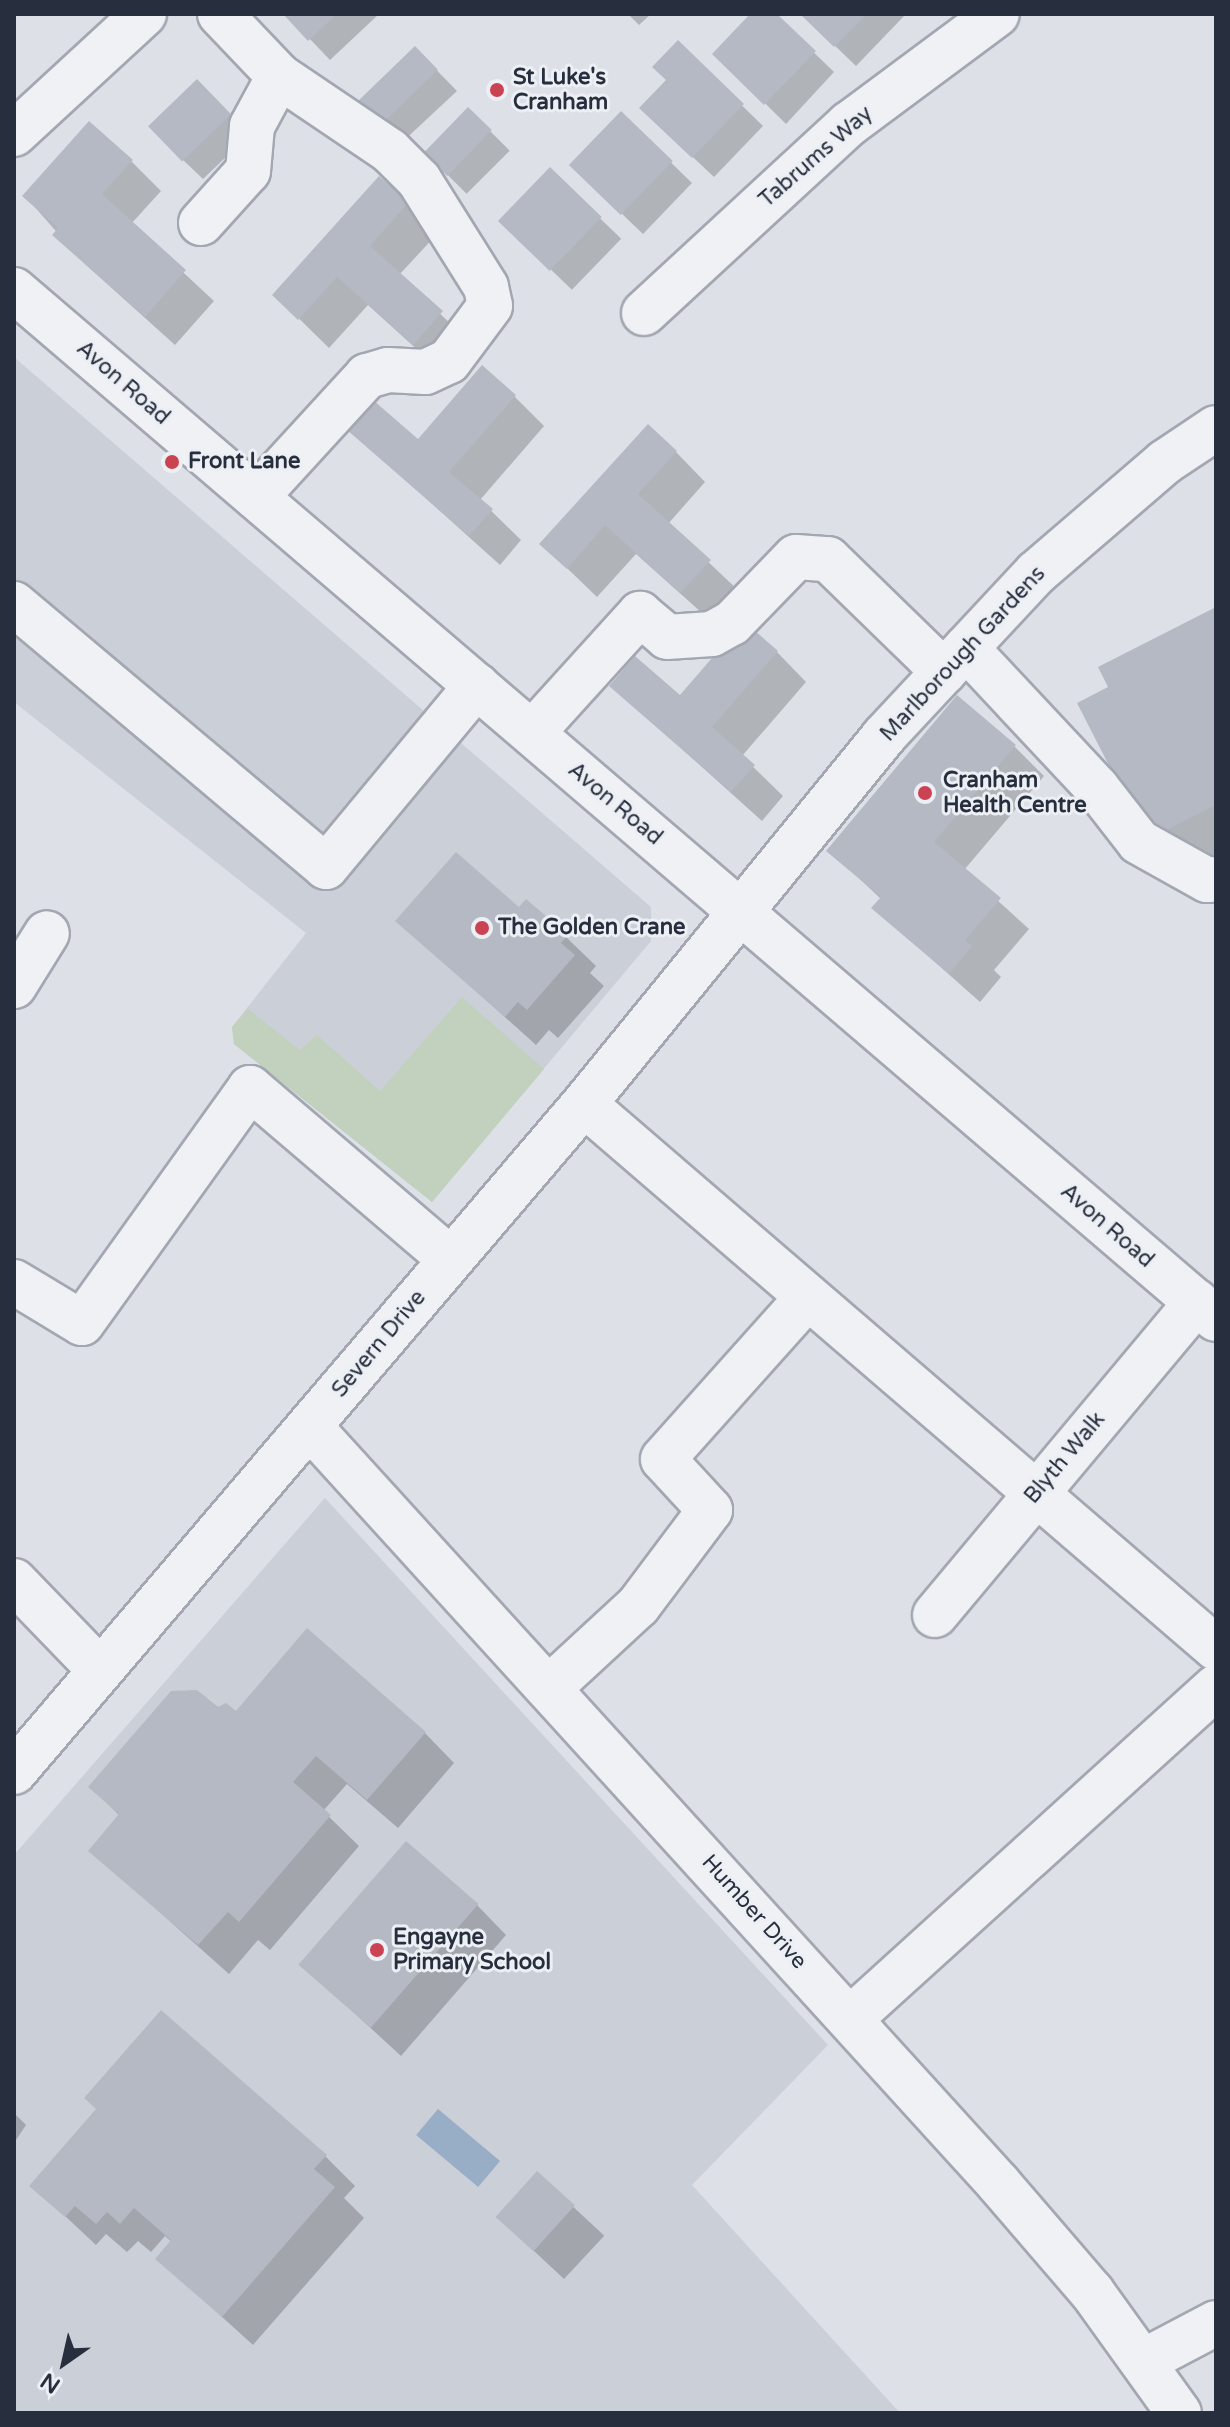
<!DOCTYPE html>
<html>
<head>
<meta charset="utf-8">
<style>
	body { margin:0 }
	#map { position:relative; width:1230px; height:2427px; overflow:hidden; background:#dde0e7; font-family:"Varela Round",sans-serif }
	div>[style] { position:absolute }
	.built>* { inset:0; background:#cbcfd8 }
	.green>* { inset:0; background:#c2d0be }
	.water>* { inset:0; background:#98adc6; transform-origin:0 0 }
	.shadow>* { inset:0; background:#0003; transform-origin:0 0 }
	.building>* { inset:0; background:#b4b9c3; transform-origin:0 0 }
	.roads { filter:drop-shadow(2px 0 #a3a7b1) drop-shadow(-2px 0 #a3a7b1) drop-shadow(0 2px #a3a7b1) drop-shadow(0 -2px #a3a7b1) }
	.minor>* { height:44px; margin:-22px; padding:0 22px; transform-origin:22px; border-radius:22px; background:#eff1f5 }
	.dots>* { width:22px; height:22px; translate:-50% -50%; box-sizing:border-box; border:4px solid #eceff4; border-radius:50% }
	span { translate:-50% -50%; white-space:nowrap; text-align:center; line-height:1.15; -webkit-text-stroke:6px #eceff4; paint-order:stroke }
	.poi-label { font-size:22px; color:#272e3d; font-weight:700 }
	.left { translate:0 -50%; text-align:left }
	.street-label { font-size:22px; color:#272e3d }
	.frame { position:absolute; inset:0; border:16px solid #272e3d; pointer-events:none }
	.north { position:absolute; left:24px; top:2323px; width:80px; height:80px; -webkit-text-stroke:6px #eceff4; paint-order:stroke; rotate:214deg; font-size:22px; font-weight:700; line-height:32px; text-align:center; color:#272e3d }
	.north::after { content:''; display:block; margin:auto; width:28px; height:36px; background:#272e3d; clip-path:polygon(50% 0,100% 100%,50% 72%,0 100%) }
</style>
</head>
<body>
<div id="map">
	<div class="built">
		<div style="clip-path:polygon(14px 357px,651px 907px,651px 941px,432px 1202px,234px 1044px,232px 1027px,306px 933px,14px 702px)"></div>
		<div style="clip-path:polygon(325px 1498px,828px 2045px,692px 2185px,900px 2413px,14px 2413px,14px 1855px)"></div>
	</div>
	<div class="green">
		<div style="clip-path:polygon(462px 997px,544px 1069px,432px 1202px,234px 1044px,232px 1027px,248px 1009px,300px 1050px,317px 1035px,380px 1091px)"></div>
	</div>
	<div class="water">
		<div style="left:438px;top:2109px;width:81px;height:34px;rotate:40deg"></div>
	</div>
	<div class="shadow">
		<div style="clip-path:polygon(286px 14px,379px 14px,330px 60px)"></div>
		<div style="clip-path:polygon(628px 14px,651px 14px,639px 25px)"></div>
		<div style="clip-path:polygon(753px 14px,774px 14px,834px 72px,786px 124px,715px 54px)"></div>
		<div style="clip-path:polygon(802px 14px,904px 14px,905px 15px,856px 66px)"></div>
		<div style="clip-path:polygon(678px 43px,763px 126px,714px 177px,662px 128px)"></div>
		<div style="clip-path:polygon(415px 48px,457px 91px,398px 146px,378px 126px)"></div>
		<div style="clip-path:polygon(197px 82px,249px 135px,203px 179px,182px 159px)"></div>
		<div style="left:468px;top:109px;width:59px;height:61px;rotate:45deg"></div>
		<div style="clip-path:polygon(621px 114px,692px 183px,643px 234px,592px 185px)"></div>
		<div style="clip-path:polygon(131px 161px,161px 191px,131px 224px,214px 301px,175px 345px,85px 264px,25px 196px)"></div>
		<div style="left:550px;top:170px;width:99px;height:71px;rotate:44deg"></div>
		<div style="clip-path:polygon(379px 178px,438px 233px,399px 275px,471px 343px,443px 373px,368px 305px,329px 348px,275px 295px)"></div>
		<div style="clip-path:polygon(514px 396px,544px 426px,480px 500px,521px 540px,500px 565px,350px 430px,418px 442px)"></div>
		<div style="clip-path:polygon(676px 452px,705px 482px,668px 524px,739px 591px,711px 621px,636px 554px,597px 597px,542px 544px)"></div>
		<div style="clip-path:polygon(1216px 609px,1216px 861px,1149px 838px,1111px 688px)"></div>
		<div style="clip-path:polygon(777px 652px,806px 682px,742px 756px,783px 796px,762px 821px,612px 686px,680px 697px)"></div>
		<div style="clip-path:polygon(1014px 746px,1044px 776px,964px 870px,1029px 929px,994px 970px,1001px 977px,980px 1002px,874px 908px,881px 899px,829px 850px)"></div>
		<div style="clip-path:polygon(398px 921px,566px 937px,596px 966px,590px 973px,604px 986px,558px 1038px,549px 1030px,536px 1045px)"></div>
		<div style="clip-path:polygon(218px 1710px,425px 1733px,454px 1763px,398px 1828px,347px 1784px,323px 1811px,359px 1846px,270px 1950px,258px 1940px,229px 1974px,90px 1850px,120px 1816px,91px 1787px)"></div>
		<div style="clip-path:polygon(477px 1905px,506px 1935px,401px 2056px,301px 1964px)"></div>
		<div style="clip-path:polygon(14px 2113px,26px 2125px,14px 2143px)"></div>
		<div style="clip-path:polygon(325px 2156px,355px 2186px,344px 2198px,364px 2218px,253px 2345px,158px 2259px,172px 2242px,165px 2236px,151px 2252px,138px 2241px,127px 2252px,106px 2234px,96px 2245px,32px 2185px)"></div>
		<div style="left:537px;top:2173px;width:92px;height:59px;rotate:43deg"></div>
	</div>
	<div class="building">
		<div style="clip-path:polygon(283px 14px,337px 14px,308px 41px)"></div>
		<div style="clip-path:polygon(750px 14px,777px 14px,816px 51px,764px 105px,712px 54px)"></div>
		<div style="clip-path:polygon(800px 14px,867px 14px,834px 47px)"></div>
		<div style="clip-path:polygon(678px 40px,744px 104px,692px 158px,639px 108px,666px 80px,652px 67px)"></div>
		<div style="left:415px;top:46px;width:33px;height:83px;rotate:46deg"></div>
		<div style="left:197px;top:79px;width:49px;height:68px;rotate:46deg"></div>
		<div style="left:468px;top:107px;width:33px;height:64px;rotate:44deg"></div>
		<div style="left:621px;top:111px;width:72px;height:75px;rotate:44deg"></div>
		<div style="clip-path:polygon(89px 121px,133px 160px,102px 194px,186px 270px,145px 317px,52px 235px,58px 228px,22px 196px)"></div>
		<div style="left:550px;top:167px;width:72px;height:75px;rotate:44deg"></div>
		<div style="clip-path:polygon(379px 176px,409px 202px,370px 246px,443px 311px,413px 345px,337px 277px,298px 320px,272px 295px)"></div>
		<div style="clip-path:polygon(482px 365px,516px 395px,449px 472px,493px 509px,469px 536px,347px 430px,373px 400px,418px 439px)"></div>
		<div style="clip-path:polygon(648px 424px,677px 451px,638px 494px,711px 560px,680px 593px,605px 525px,567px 569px,539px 544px)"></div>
		<div style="clip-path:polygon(1216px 607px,1216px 805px,1147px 840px,1077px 703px,1108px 687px,1098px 667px)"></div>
		<div style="clip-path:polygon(744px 621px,778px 651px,712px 727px,755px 765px,731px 792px,609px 686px,635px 656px,680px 695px)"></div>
		<div style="clip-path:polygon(957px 695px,1016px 745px,934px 842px,1001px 898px,965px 940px,972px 946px,949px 974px,871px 908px,881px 897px,826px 851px)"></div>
		<div style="clip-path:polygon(456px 852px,519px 907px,526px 899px,568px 935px,561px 943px,575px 955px,527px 1010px,518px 1002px,505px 1017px,395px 921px)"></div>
		<div style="clip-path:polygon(307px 1628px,426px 1732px,367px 1800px,316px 1756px,293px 1782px,331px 1815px,239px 1922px,228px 1912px,198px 1945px,88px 1851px,119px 1814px,88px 1787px,171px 1691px,197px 1690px,218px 1707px,226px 1703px,236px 1711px)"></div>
		<div style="left:406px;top:1841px;width:96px;height:164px;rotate:41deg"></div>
		<div style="clip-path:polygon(161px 2010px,327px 2155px,314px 2169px,335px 2187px,222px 2317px,155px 2259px,171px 2240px,134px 2208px,120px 2224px,107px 2212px,96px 2224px,75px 2206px,65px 2217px,29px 2186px,96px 2109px,84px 2098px)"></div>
		<div style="left:537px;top:2171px;width:51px;height:62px;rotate:42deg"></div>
	</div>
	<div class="roads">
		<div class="minor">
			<div style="left:220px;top:14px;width:86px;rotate:46.4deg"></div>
			<div style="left:279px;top:76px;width:134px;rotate:34deg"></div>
			<div style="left:390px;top:151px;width:41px;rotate:45deg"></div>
			<div style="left:419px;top:180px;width:126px;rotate:57.9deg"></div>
			<div style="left:486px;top:287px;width:19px;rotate:78deg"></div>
			<div style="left:490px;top:306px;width:69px;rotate:126.7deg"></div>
			<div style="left:449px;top:361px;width:26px;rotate:155deg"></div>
			<div style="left:425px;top:372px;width:37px;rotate:-177deg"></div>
			<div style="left:388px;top:370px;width:22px;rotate:164deg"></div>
			<div style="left:367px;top:376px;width:164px;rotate:132.5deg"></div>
			<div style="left:14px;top:134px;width:177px;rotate:-42.7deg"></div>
			<div style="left:201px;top:223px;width:70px;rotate:-47.9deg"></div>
			<div style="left:248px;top:171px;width:45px;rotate:-84.9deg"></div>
			<div style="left:252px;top:126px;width:57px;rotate:-61.6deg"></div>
			<div style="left:14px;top:290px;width:1582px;rotate:40.57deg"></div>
			<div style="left:644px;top:313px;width:279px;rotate:-42.7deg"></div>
			<div style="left:849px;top:124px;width:184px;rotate:-36.6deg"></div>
			<div style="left:14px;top:604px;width:408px;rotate:40.1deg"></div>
			<div style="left:326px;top:867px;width:236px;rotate:-50.3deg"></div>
			<div style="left:966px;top:648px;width:192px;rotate:46.9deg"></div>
			<div style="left:1097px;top:788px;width:68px;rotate:52.1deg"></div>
			<div style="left:1139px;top:842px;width:78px;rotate:29.2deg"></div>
			<div style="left:1207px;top:880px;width:9px;rotate:-6deg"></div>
			<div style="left:532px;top:733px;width:161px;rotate:-47.8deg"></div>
			<div style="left:640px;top:614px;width:35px;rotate:40deg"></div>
			<div style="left:667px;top:637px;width:45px;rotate:-3.8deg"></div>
			<div style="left:712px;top:634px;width:23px;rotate:-29deg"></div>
			<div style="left:732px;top:623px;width:92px;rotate:-45.9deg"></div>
			<div style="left:796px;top:557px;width:32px;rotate:4deg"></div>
			<div style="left:828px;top:559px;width:162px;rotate:44.2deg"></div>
			<div style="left:14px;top:986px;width:62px;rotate:-58.1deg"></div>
			<div style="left:584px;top:1104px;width:834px;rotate:40.72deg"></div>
			<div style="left:14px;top:1282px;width:79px;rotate:31.1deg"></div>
			<div style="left:82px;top:1323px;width:289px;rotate:-54.4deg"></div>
			<div style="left:250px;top:1088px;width:263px;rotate:40.5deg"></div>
			<div style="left:310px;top:1427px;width:1024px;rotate:47.69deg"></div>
			<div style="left:999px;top:2184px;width:143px;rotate:49.3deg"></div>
			<div style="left:1092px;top:2292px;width:149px;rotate:54.3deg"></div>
			<div style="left:14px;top:1581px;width:121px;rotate:46deg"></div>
			<div style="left:935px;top:1615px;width:408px;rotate:-50.1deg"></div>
			<div style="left:549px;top:1688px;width:121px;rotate:-42.7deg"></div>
			<div style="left:638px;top:1606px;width:120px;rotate:-53.1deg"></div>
			<div style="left:710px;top:1510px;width:69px;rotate:-132.7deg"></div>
			<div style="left:663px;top:1459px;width:217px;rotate:-48.2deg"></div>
			<div style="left:14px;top:1772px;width:878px;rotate:-49.53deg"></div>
			<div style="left:584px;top:1104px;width:475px;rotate:-50.8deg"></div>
			<div style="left:884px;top:736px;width:223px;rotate:-47deg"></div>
			<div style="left:1036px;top:573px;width:170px;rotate:-40.7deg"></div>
			<div style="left:1165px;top:462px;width:61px;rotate:-33.7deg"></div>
			<div style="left:850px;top:2019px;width:494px;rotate:-42.2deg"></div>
			<div style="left:1144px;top:2361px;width:81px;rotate:-27.8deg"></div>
		</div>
	</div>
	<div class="dots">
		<div style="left:497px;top:90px;background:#cb4353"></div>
		<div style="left:172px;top:462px;background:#cb4353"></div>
		<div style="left:925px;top:793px;background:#cb4353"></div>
		<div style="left:482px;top:928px;background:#cb4353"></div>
		<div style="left:377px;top:1950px;background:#cb4353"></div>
	</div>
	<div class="poi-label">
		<span class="left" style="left:513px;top:90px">St Luke's<br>Cranham</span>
		<span class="left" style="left:188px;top:462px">Front Lane</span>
		<span class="left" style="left:943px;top:793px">Cranham<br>Health Centre</span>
		<span class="left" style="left:498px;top:928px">The Golden Crane</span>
		<span class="left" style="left:393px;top:1950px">Engayne<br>Primary School</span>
	</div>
	<div class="street-label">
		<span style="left:816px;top:157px;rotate:-41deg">Tabrums Way</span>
		<span style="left:123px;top:383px;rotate:41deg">Avon Road</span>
		<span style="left:963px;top:654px;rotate:-47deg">Marlborough Gardens</span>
		<span style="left:615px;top:804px;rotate:40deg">Avon Road</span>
		<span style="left:1107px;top:1226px;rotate:41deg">Avon Road</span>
		<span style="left:379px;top:1344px;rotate:-50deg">Severn Drive</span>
		<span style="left:1065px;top:1458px;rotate:-50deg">Blyth Walk</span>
		<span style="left:754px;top:1912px;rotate:48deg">Humber Drive</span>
	</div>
	<div class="frame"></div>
	<div class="north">N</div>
</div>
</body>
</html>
